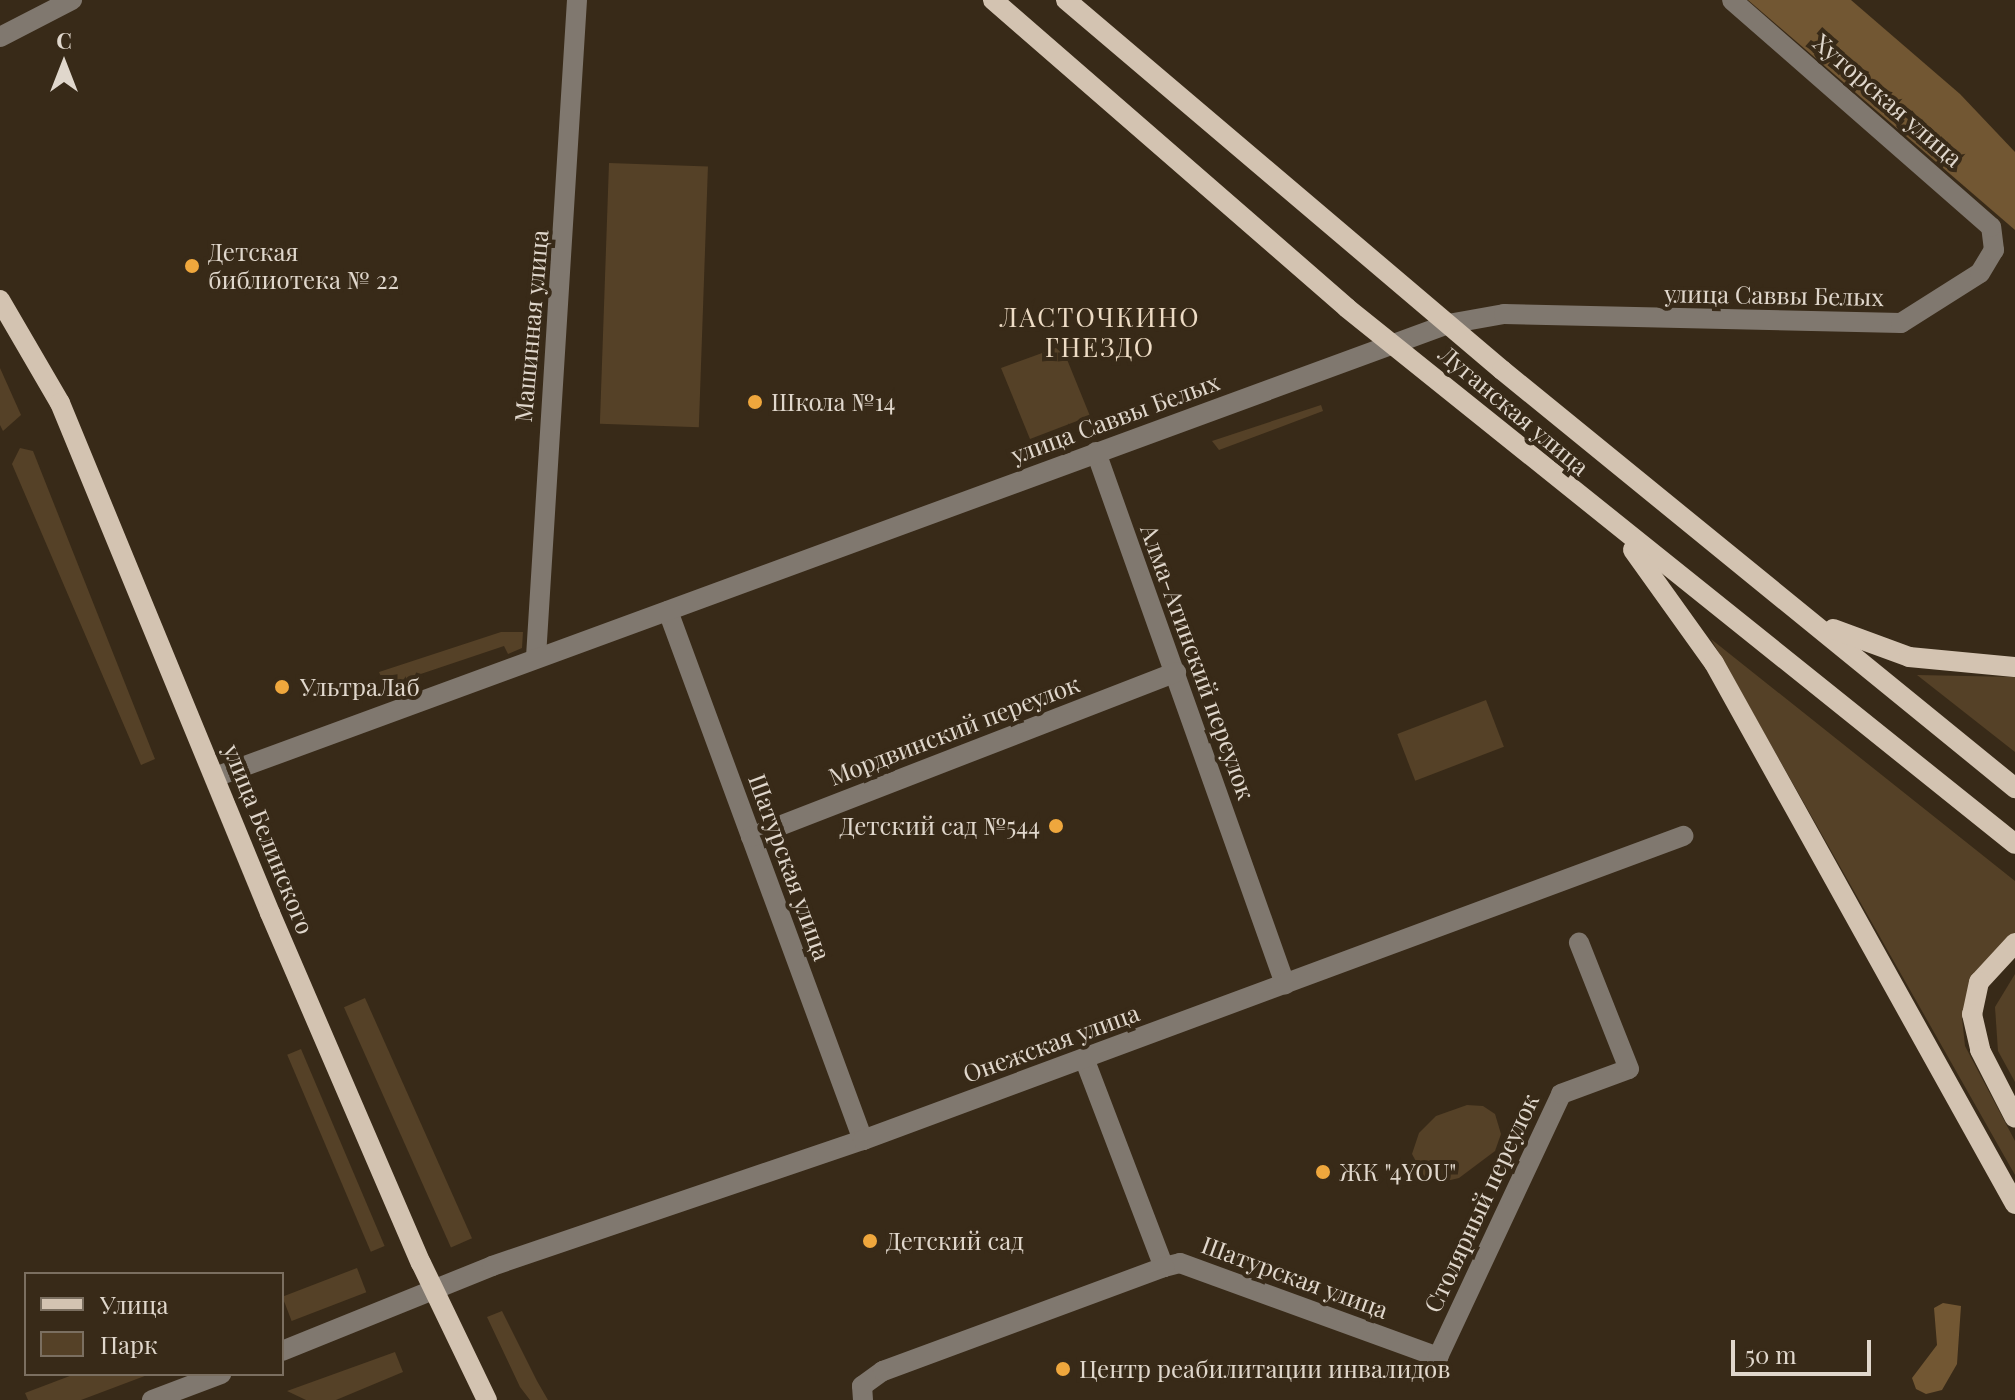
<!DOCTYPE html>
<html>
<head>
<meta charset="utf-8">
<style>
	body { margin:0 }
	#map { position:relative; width:2015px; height:1400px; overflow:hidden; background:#382a18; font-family:"Playfair Display",serif }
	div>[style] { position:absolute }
	.green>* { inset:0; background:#554127; transform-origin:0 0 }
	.forest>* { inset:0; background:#725733 }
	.minor>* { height:20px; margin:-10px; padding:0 10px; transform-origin:10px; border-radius:10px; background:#80786f }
	.major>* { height:20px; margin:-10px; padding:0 10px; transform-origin:10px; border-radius:10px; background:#d3c3b1 }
	.dots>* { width:22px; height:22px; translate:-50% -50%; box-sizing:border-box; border:4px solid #382a18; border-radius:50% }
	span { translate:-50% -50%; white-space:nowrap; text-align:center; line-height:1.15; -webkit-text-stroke:8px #382a18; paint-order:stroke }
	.street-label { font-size:24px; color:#e0d7cc }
	.poi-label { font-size:24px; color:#e0d7cc }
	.left { translate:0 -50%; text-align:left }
	.right { translate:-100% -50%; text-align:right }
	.neighbourhood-label { font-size:26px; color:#eedcc5; letter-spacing:2px }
	.legend { position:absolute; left:24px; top:1272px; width:260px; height:104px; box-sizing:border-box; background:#382a18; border:2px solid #7b6f60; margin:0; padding:10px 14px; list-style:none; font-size:24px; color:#e0d7cc }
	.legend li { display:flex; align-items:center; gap:16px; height:40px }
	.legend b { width:40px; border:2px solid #7b6f60 }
	.north { position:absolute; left:24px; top:24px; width:80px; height:80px; -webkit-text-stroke:6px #382a18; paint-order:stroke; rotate:0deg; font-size:22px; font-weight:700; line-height:32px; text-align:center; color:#e0d7cc }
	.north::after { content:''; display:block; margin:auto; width:28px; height:36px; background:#e0d7cc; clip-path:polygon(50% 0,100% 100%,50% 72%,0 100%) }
	.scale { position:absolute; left:1731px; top:1340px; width:140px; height:36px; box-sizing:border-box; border:4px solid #e0d7cc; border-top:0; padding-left:10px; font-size:24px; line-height:28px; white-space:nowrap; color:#e0d7cc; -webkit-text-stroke:6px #382a18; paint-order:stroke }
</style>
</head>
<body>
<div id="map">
	<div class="green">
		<div style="left:609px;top:163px;width:99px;height:261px;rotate:2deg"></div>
		<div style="clip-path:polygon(1056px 348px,1066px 357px,1090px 416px,1030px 439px,1001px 368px)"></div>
		<div style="clip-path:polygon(0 368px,21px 415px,3px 431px,0 425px)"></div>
		<div style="clip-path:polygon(1321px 405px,1323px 411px,1219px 450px,1212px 441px)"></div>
		<div style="clip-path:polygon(20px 448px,33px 451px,155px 759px,141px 765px,12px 464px)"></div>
		<div style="clip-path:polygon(501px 632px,523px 632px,522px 648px,508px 654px,504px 646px,385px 686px,379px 672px)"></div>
		<div style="clip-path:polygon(1711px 639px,2015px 881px,2015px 936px,1968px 993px,1962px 1018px,1965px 1046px,2015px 1141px,2015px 1175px)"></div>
		<div style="clip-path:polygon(1917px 675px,2015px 677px,2015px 752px)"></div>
		<div style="left:1486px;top:700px;width:50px;height:95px;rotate:69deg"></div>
		<div style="clip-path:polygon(2015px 974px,2015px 1082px,1998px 1051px,1995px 1007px)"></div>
		<div style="left:365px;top:998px;width:263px;height:23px;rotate:66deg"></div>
		<div style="left:301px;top:1049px;width:214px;height:15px;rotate:67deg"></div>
		<div style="clip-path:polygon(1467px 1105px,1483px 1106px,1495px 1114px,1501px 1134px,1495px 1151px,1459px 1178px,1442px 1182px,1425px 1178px,1412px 1154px,1419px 1133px,1436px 1116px)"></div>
		<div style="left:357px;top:1268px;width:26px;height:80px;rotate:69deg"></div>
		<div style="clip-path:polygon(502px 1311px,537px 1381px,548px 1400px,530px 1400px,520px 1387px,487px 1317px)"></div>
		<div style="clip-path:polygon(395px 1352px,403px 1372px,336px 1400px,306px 1400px,287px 1391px)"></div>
		<div style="clip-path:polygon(75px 1374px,150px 1374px,81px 1400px,28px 1400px,25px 1393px)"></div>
	</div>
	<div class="forest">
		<div style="clip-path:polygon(1748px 0,1851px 0,1960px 94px,2015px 152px,2015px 230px)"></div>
		<div style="clip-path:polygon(1943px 1303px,1961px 1306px,1957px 1364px,1942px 1390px,1926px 1394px,1916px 1389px,1912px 1378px,1937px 1345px,1934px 1308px)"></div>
	</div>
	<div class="minor">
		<div style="left:0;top:37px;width:81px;rotate:-27.2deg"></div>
		<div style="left:1096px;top:452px;width:565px;rotate:70.44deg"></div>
		<div style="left:668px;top:611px;width:564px;rotate:69.77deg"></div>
		<div style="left:536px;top:657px;width:658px;rotate:-86.43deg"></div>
		<div style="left:215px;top:777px;width:1314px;rotate:-20.17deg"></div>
		<div style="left:1448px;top:324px;width:57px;rotate:-10.1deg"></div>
		<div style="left:1504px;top:314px;width:397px;rotate:1.3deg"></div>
		<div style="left:1901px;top:323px;width:93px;rotate:-32.3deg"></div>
		<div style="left:1980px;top:273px;width:27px;rotate:-59deg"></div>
		<div style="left:1994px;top:250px;width:23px;rotate:-97deg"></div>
		<div style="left:1991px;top:227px;width:344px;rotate:-138.8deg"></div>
		<div style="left:751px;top:837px;width:456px;rotate:-21.2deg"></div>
		<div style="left:1084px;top:1058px;width:224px;rotate:69.1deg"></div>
		<div style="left:1164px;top:1267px;width:16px;rotate:-14deg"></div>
		<div style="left:1180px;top:1263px;width:275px;rotate:20deg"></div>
		<div style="left:1438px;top:1357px;width:290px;rotate:-64.9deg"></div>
		<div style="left:1561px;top:1094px;width:72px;rotate:-20.2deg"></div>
		<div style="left:1629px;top:1069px;width:136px;rotate:-111.6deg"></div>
		<div style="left:282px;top:1351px;width:227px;rotate:-22deg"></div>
		<div style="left:492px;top:1266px;width:392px;rotate:-18.8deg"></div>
		<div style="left:863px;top:1140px;width:875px;rotate:-20.34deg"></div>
		<div style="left:152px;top:1400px;width:74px;rotate:-20.6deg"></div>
		<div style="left:863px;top:1400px;width:14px;rotate:-94deg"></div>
		<div style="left:862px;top:1386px;width:26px;rotate:-36deg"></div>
		<div style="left:883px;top:1371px;width:300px;rotate:-20.3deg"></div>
	</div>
	<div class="major">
		<div style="left:993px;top:0;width:469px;rotate:41deg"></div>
		<div style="left:1347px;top:308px;width:856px;rotate:38.74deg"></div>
		<div style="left:1066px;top:0;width:572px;rotate:40.32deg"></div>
		<div style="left:1502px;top:370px;width:662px;rotate:39.17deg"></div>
		<div style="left:0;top:300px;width:119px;rotate:59.8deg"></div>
		<div style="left:60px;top:403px;width:552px;rotate:67.62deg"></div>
		<div style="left:270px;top:913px;width:381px;rotate:66.7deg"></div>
		<div style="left:421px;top:1263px;width:152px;rotate:64.3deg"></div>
		<div style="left:1633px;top:550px;width:139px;rotate:54.4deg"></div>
		<div style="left:1714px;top:663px;width:619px;rotate:60.91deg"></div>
		<div style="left:1833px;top:629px;width:81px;rotate:20.2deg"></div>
		<div style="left:1909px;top:657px;width:106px;rotate:5.4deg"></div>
		<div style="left:2015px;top:943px;width:53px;rotate:132.7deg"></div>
		<div style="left:1979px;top:982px;width:33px;rotate:102deg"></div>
		<div style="left:1972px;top:1014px;width:37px;rotate:77deg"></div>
		<div style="left:1980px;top:1050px;width:76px;rotate:62.8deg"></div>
	</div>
	<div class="dots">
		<div style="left:192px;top:266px;background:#efa73d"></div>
		<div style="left:755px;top:402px;background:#efa73d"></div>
		<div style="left:282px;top:687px;background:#efa73d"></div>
		<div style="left:1056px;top:826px;background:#efa73d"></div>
		<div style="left:1323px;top:1172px;background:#efa73d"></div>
		<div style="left:870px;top:1241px;background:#efa73d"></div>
		<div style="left:1063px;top:1369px;background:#efa73d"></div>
	</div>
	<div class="street-label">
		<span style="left:1888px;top:100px;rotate:41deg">Хуторская улица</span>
		<span style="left:1774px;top:295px;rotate:1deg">улица Саввы Белых</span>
		<span style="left:531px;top:326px;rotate:-85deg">Машинная улица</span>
		<span style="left:1514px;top:410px;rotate:40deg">Луганская улица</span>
		<span style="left:1115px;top:418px;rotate:-20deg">улица Саввы Белых</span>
		<span style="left:1198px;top:662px;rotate:70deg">Алма-Атинский переулок</span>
		<span style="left:954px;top:730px;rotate:-21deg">Мордвинский переулок</span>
		<span style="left:269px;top:839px;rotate:68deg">улица Белинского</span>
		<span style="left:790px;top:867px;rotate:70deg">Шатурская улица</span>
		<span style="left:1051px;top:1043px;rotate:-20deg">Онежская улица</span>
		<span style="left:1481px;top:1203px;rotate:-65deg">Столярный переулок</span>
		<span style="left:1295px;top:1277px;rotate:20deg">Шатурская улица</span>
	</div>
	<div class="poi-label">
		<span class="left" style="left:208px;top:266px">Детская<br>библиотека № 22</span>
		<span class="left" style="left:771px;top:402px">Школа №14</span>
		<span class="left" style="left:300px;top:687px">УльтраЛаб</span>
		<span class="right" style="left:1040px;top:826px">Детский сад №544</span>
		<span class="left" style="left:1339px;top:1172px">ЖК "4YOU"</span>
		<span class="left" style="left:886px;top:1241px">Детский сад</span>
		<span class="left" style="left:1079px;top:1369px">Центр реабилитации инвалидов</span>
	</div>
	<div class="neighbourhood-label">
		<span style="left:1100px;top:332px">ЛАСТОЧКИНО<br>ГНЕЗДО</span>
	</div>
	<ul class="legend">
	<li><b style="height:10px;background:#d3c3b1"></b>Улица</li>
	<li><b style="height:22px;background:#554127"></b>Парк</li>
	</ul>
	<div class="north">С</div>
	<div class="scale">50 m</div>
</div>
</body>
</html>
